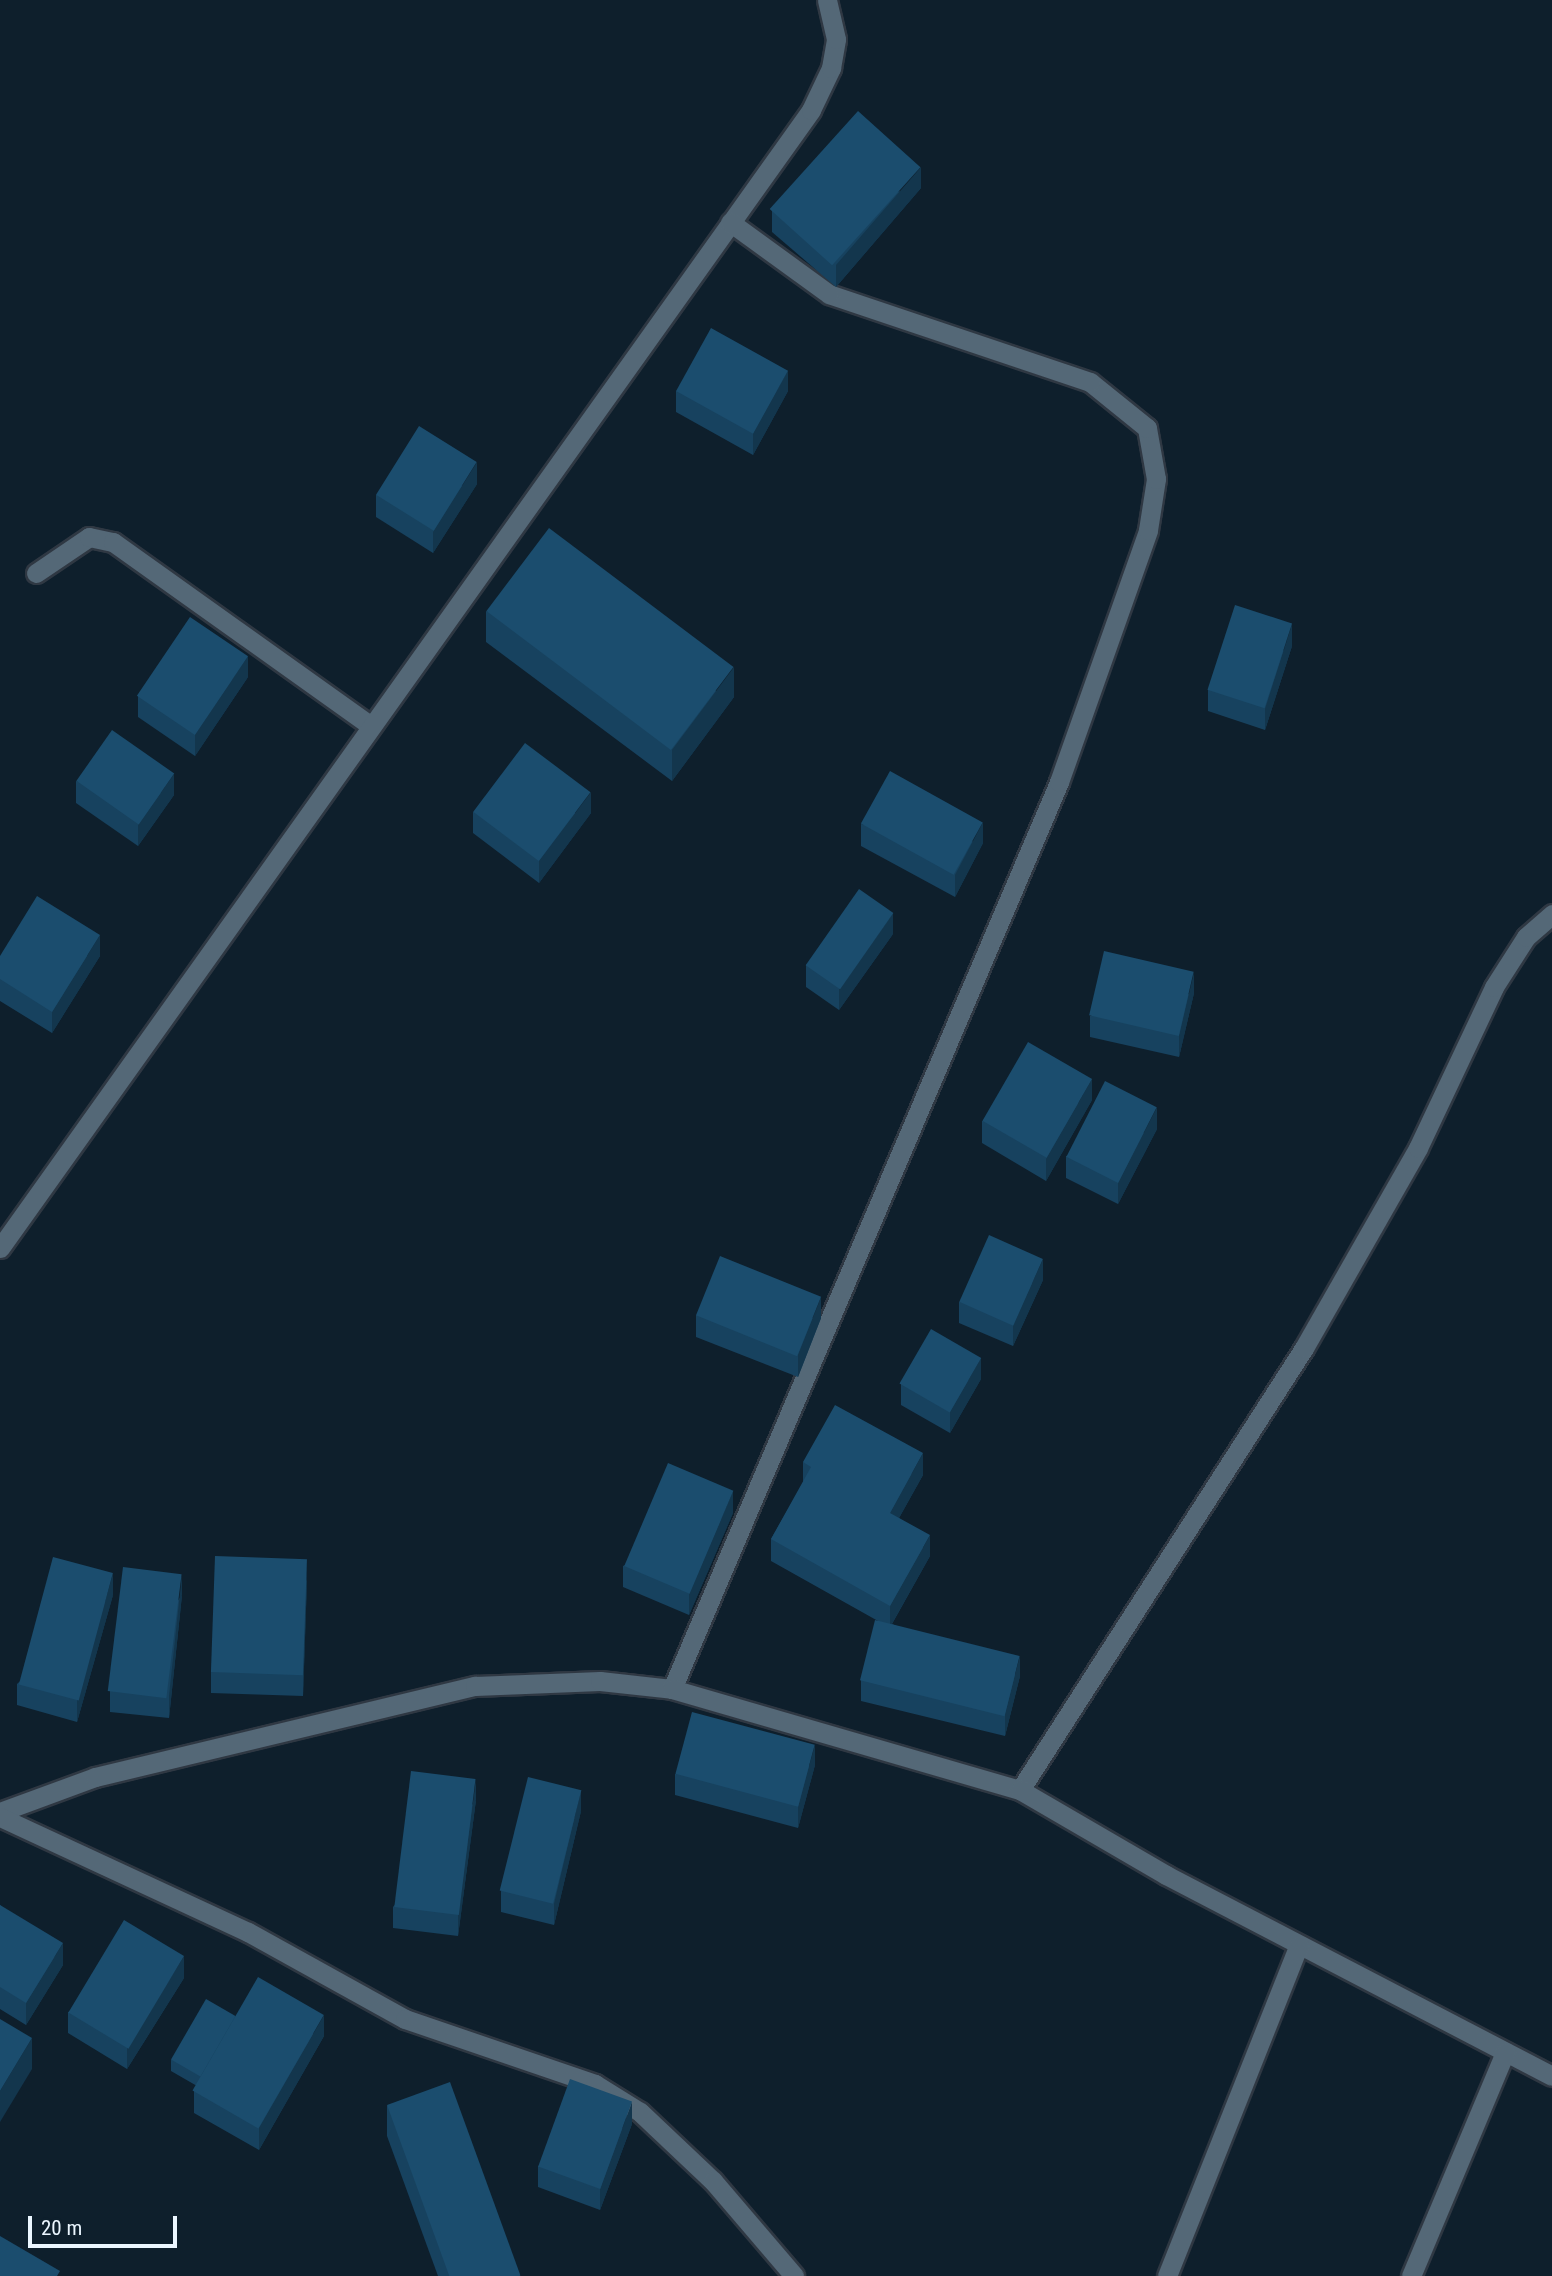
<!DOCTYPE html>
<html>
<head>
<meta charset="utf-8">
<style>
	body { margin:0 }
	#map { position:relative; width:1552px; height:2276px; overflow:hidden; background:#0e1f2c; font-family:"Roboto Condensed",sans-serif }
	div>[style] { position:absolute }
	.roads { filter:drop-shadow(2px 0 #2f3843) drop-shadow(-2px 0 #2f3843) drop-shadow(0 2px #2f3843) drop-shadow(0 -2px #2f3843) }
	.minor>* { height:19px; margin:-9.5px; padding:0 9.5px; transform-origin:9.5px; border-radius:9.5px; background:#546877 }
	.wall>* { inset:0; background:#17425f }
	.shaded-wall>* { inset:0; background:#13364d }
	.building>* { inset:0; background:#1b4d6e; transform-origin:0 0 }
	span { translate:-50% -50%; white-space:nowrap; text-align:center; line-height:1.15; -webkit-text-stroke:5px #0e1f2c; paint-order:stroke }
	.scale { position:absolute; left:28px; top:2216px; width:149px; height:32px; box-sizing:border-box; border:4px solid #ebf6ff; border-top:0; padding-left:9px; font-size:21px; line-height:24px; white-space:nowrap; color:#ebf6ff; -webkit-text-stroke:5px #0e1f2c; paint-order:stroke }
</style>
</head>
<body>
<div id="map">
	<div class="roads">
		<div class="minor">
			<div style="left:36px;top:573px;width:64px;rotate:-34.2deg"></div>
			<div style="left:89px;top:537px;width:25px;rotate:12deg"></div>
			<div style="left:113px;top:542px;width:317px;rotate:35.5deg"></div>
			<div style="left:0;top:1248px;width:1397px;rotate:-54.52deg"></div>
			<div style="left:811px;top:110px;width:47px;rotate:-64.5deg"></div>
			<div style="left:831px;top:68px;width:29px;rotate:-80deg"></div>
			<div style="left:836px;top:39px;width:40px;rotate:-103deg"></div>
			<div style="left:672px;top:1689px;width:986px;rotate:-66.89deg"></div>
			<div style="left:1059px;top:782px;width:267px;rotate:-70.5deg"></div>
			<div style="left:1148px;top:530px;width:52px;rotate:-81.1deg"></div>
			<div style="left:1156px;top:479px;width:52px;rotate:-100deg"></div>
			<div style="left:1147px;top:428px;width:73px;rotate:-141.1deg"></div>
			<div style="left:1090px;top:382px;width:275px;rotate:-161.4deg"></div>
			<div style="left:829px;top:294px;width:122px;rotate:-144deg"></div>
			<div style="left:1020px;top:1790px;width:525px;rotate:-57.28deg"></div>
			<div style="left:1304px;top:1348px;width:230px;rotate:-60.3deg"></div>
			<div style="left:1418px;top:1148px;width:178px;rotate:-64.7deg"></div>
			<div style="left:1494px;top:987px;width:59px;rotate:-57.4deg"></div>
			<div style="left:1526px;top:937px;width:35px;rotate:-41deg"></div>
			<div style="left:0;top:1812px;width:101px;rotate:-20.2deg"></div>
			<div style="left:95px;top:1777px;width:391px;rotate:-13.5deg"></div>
			<div style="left:475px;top:1686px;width:125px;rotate:-2.3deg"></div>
			<div style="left:600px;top:1681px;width:72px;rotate:6.3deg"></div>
			<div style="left:672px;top:1689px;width:362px;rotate:16.2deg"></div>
			<div style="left:1020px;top:1790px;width:169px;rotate:30.2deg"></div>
			<div style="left:1166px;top:1875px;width:435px;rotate:27.5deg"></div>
			<div style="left:0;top:1817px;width:273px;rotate:24.9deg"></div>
			<div style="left:248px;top:1932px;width:179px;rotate:29deg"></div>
			<div style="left:405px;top:2019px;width:201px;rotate:18.9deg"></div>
			<div style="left:595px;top:2084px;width:53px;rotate:31.9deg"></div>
			<div style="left:640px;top:2112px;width:100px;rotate:43.4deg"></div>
			<div style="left:713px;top:2181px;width:125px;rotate:49.5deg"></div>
			<div style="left:1167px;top:2276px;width:356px;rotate:-68.3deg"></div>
			<div style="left:1411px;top:2276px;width:243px;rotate:-67.2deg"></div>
		</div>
	</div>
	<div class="wall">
		<div style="clip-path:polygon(921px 188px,836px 287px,772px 232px,772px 211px)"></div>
		<div style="clip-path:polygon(676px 391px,788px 391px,753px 455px,676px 412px)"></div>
		<div style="clip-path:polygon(477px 484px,433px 553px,376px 517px,376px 495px)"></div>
		<div style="clip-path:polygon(486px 611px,734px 697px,672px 781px,486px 642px)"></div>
		<div style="clip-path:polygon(1292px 646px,1265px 730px,1208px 711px,1208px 690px)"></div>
		<div style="clip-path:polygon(248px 677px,195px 756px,138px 717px,138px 696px)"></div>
		<div style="clip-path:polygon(76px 781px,174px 795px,138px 846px,76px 803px)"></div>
		<div style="clip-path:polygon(473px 812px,591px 813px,539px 883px,473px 833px)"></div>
		<div style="clip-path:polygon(861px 824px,983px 843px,955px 897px,861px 846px)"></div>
		<div style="clip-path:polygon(893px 934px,839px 1010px,806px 987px,806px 965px)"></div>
		<div style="clip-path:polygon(0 956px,100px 956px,52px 1033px,0 1001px)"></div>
		<div style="clip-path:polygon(1194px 993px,1179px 1057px,1090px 1037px,1090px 1016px)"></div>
		<div style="clip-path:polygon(1092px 1100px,1046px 1181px,982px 1143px,982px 1121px)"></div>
		<div style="clip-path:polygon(1157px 1129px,1118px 1204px,1066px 1178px,1066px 1156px)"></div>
		<div style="clip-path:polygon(1043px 1280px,1013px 1346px,959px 1323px,959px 1302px)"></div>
		<div style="clip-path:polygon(696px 1315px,821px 1318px,798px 1377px,696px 1337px)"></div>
		<div style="clip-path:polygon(981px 1379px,950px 1433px,901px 1405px,901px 1384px)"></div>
		<div style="clip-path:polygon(803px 1462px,923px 1475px,899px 1518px,930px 1556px,892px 1624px,1020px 1676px,1005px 1736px,861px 1701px,861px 1680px,878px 1621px,771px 1561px,771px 1539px,803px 1483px)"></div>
		<div style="clip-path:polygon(733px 1513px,689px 1615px,623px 1587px,623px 1566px)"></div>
		<div style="clip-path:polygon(307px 1580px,303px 1696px,211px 1693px,211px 1672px)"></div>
		<div style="clip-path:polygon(113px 1595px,77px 1722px,17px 1705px,17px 1684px)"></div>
		<div style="clip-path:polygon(182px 1595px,169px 1718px,110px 1712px,110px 1691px)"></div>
		<div style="clip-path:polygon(815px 1765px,798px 1828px,675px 1795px,675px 1774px)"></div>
		<div style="clip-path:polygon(476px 1800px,458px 1936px,393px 1928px,393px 1907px)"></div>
		<div style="clip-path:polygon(581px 1811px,554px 1925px,501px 1912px,501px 1891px)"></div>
		<div style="clip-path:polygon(0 1905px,63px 1965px,26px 2025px,0 2009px)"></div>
		<div style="clip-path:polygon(184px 1978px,127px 2069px,68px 2033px,68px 2012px)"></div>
		<div style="clip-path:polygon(236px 2016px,324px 2036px,259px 2150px,194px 2113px,194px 2091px,197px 2086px,171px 2071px,171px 2060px)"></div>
		<div style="clip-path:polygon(387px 2105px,520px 2276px,438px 2276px,387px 2136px)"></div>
		<div style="clip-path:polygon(632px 2124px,600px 2210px,538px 2187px,538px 2166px)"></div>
	</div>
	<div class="shaded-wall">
		<div style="clip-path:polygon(921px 167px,921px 188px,836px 287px,836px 265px)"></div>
		<div style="clip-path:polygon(788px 370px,788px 391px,753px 455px,753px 433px)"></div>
		<div style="clip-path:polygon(477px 462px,477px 484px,433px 553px,433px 532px)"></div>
		<div style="clip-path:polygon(1292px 624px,1292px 646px,1265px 730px,1265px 709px)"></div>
		<div style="clip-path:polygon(248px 656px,248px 677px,195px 756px,195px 734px)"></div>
		<div style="clip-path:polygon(734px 667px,734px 697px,672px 781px,672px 750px)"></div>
		<div style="clip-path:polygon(174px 774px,174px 795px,138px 846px,138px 825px)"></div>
		<div style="clip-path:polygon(591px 792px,591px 813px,539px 883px,539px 861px)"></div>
		<div style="clip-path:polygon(983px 822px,983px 843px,955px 897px,955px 875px)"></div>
		<div style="clip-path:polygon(893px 913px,893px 934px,839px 1010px,839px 989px)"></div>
		<div style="clip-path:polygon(100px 935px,100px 956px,52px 1033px,52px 1012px)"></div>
		<div style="clip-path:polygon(1194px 972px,1194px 993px,1179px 1057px,1179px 1036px)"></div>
		<div style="clip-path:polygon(1092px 1079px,1092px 1100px,1046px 1181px,1046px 1159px)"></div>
		<div style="clip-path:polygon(1157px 1107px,1157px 1129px,1118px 1204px,1118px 1183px)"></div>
		<div style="clip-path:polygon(1043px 1259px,1043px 1280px,1013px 1346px,1013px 1325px)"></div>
		<div style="clip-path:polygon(821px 1297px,821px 1318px,798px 1377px,798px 1355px)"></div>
		<div style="clip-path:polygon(981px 1358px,981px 1379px,950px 1433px,950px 1412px)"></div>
		<div style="clip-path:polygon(923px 1453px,923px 1475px,890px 1534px,890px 1513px)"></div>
		<div style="clip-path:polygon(733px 1491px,733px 1513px,689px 1615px,689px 1594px)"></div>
		<div style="clip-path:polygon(930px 1535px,930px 1556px,890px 1627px,890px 1606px)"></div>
		<div style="clip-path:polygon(307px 1559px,307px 1580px,303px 1696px,303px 1675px)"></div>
		<div style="clip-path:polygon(113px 1573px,113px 1595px,77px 1722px,77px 1701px)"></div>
		<div style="clip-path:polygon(182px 1574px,182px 1595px,169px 1718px,169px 1696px)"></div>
		<div style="clip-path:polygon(1020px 1655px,1020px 1676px,1005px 1736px,1005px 1714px)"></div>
		<div style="clip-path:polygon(815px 1744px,815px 1765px,798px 1828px,798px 1807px)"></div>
		<div style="clip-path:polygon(476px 1779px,476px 1800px,458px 1936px,458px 1915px)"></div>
		<div style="clip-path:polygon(581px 1790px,581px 1811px,554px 1925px,554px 1904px)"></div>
		<div style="clip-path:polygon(63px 1943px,63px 1965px,26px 2025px,26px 2003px)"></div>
		<div style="clip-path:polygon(184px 1956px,184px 1978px,127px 2069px,127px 2048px)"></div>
		<div style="clip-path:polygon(324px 2015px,324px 2036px,259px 2150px,259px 2128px)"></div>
		<div style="clip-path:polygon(32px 2038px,32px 2069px,0 2122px,0 2091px)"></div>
		<div style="clip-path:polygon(632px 2102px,632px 2124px,600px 2210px,600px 2189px)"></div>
	</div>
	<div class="building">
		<div style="left:858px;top:111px;width:84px;height:132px;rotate:42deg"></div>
		<div style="left:711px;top:328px;width:88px;height:72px;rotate:29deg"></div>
		<div style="left:419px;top:426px;width:68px;height:81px;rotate:32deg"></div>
		<div style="left:549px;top:528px;width:231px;height:104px;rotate:37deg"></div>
		<div style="left:1235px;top:605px;width:60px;height:89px;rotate:18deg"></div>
		<div style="left:190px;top:617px;width:70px;height:95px;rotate:34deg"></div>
		<div style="left:112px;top:730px;width:76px;height:62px;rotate:35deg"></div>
		<div style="left:525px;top:743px;width:82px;height:86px;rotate:37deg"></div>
		<div style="left:890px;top:771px;width:106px;height:60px;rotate:29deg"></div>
		<div style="left:859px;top:889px;width:42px;height:93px;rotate:35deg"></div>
		<div style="clip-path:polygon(37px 896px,100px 935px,52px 1012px,0 979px,0 956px)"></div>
		<div style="left:1104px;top:951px;width:92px;height:66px;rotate:13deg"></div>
		<div style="left:1028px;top:1042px;width:74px;height:91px;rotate:30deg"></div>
		<div style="left:1105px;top:1081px;width:58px;height:85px;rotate:27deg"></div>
		<div style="left:989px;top:1235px;width:59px;height:73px;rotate:24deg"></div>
		<div style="left:720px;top:1256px;width:109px;height:64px;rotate:22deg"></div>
		<div style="left:931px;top:1329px;width:58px;height:63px;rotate:30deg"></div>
		<div style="clip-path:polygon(835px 1405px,923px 1453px,890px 1513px,930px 1535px,890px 1606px,771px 1539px,811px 1467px,803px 1462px)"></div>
		<div style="left:668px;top:1463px;width:71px;height:112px;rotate:23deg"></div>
		<div style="left:215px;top:1556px;width:92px;height:116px;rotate:2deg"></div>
		<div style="left:53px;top:1557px;width:62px;height:132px;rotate:15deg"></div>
		<div style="left:123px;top:1567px;width:59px;height:125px;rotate:7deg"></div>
		<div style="left:875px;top:1620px;width:149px;height:62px;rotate:14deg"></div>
		<div style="left:692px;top:1712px;width:127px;height:64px;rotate:15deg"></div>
		<div style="left:411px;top:1771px;width:65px;height:137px;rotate:7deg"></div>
		<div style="left:528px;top:1777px;width:55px;height:117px;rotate:14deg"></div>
		<div style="clip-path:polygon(0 1905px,63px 1943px,26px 2003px,0 1987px)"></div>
		<div style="left:124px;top:1920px;width:70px;height:108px;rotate:31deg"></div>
		<div style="left:258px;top:1977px;width:76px;height:131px;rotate:30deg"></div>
		<div style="left:206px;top:1999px;width:34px;height:70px;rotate:30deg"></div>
		<div style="clip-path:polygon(0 2019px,32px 2038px,0 2091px)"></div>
		<div style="left:570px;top:2079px;width:66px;height:93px;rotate:20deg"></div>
		<div style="left:450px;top:2082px;width:206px;height:67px;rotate:70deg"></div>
		<div style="clip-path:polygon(0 2236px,60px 2271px,57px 2276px,0 2276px)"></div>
	</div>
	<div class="scale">20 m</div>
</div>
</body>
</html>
